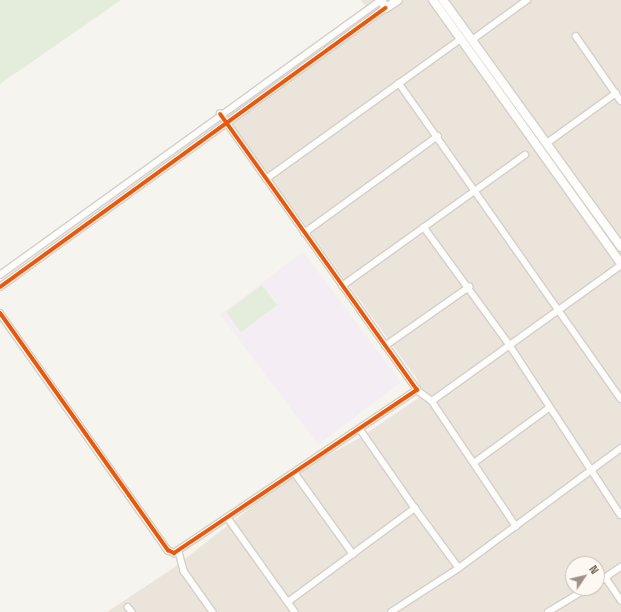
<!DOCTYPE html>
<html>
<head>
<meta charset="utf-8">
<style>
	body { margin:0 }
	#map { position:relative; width:621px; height:612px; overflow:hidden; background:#f6f4ee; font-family:"Space Grotesk",sans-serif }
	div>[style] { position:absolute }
	.residential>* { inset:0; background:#ebe4db }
	.education>* { inset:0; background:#f4edf3; transform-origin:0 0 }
	.green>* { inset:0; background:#e4eddb; transform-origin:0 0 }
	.roads { filter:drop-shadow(1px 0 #d4d0c9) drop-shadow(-1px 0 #d4d0c9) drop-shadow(0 1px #d4d0c9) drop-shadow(0 -1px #d4d0c9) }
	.street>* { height:5.5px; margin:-2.75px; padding:0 2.75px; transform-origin:2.75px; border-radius:2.75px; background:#fefdfc }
	.secondary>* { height:8px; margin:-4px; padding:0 4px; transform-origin:4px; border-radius:4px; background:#fefdfc }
	.cycleway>* { height:4px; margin:-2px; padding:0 2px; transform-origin:2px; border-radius:2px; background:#e8590c }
	span { translate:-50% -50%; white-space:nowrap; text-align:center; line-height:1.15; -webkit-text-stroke:3px #fdf9f2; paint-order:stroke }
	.north { position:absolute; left:565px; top:556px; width:40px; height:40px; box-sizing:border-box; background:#fdf9f2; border:1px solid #c6bbb2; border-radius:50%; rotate:55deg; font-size:11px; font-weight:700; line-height:16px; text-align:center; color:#735e51 }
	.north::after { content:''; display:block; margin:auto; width:14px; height:18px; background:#a19288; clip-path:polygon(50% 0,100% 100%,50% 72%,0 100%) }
</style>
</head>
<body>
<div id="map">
	<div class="residential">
		<div style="clip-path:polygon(evenodd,361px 0,621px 0,621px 612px,107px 612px,172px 569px,292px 475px,361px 437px,423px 395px,417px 379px,225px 114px,372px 15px,361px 0,573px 564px,597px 564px,597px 588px,573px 588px,573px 564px)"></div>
	</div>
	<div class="education">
		<div style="left:303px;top:252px;width:163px;height:104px;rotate:53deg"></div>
	</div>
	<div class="green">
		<div style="clip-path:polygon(0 0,121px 0,0 84px)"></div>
		<div style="left:262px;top:285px;width:25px;height:45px;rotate:53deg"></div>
	</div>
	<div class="roads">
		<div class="street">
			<div style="left:576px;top:36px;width:79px;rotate:55.3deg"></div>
			<div style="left:472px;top:40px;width:68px;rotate:-36deg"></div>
			<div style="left:399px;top:83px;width:386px;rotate:54.9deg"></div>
			<div style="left:547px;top:143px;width:85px;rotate:-35.9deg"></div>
			<div style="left:266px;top:179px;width:240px;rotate:-35.7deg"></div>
			<div style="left:424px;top:227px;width:145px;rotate:54deg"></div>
			<div style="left:509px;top:344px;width:204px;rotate:56.8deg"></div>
			<div style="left:304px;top:233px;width:165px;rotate:-35.9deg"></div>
			<div style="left:0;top:275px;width:470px;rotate:-35.8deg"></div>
			<div style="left:342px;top:286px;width:225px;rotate:-35.6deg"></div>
			<div style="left:0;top:287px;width:476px;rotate:-35.9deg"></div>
			<div style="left:0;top:313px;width:291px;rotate:54.7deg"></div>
			<div style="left:168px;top:550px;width:7px;rotate:27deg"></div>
			<div style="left:174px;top:553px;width:293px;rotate:-33.9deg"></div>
			<div style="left:417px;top:390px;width:339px;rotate:-125.5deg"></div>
			<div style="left:385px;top:346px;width:103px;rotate:-35.1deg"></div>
			<div style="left:417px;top:390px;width:19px;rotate:36deg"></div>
			<div style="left:432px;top:401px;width:151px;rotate:56.1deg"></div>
			<div style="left:432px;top:401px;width:233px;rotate:-35.7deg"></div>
			<div style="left:360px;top:429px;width:96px;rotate:55.2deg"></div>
			<div style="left:474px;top:463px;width:93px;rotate:-36.3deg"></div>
			<div style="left:295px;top:473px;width:100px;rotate:54.4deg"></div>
			<div style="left:228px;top:518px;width:115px;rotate:54.5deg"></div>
			<div style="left:179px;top:552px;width:20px;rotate:75deg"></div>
			<div style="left:184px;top:571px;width:50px;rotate:54.7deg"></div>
			<div style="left:606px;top:578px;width:27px;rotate:56deg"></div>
			<div style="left:597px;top:583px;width:29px;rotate:-34deg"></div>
			<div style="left:288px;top:602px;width:158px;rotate:-36.5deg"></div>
			<div style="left:415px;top:508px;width:74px;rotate:53.7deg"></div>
			<div style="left:128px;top:607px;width:6px;rotate:51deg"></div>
			<div style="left:391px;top:612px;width:81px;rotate:-32.9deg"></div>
			<div style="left:459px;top:568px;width:202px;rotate:-36.5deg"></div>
			<div style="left:548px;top:612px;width:47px;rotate:-31deg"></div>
		</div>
		<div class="secondary">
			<div style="left:381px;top:0;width:9px;rotate:58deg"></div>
			<div style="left:386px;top:8px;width:14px;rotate:-34deg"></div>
			<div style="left:433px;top:0;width:324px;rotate:54.5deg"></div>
			<div style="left:443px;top:0;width:304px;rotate:54.2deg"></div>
		</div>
	</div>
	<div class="cycleway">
		<div style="left:0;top:287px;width:476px;rotate:-35.9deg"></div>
		<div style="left:0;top:313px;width:291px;rotate:54.7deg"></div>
		<div style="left:168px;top:550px;width:7px;rotate:27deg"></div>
		<div style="left:174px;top:553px;width:293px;rotate:-33.9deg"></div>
		<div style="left:417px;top:390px;width:339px;rotate:-125.5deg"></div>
	</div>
	<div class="north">N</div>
</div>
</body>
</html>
